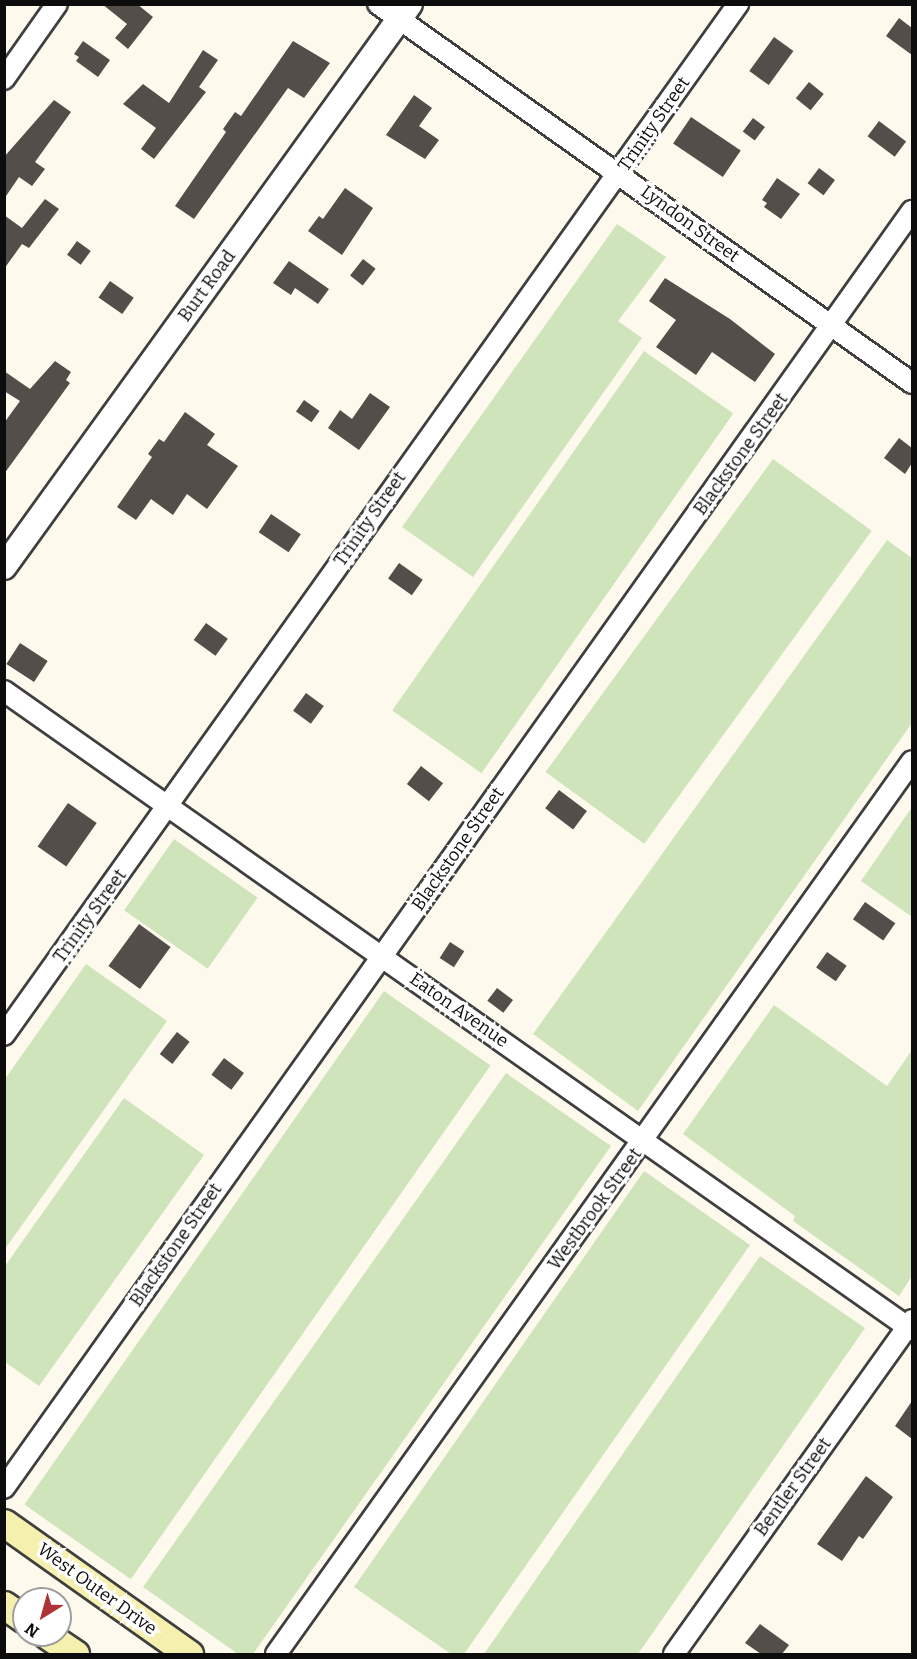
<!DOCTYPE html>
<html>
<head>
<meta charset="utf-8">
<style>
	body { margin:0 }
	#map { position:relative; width:917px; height:1659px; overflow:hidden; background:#fdfaed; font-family:Bitter,serif }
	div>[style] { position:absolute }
	.green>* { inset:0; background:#cfe4ba; transform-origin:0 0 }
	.building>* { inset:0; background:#534e4a; transform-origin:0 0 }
	.roads { filter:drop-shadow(2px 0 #3f3f3f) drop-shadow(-2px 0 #3f3f3f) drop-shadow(0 2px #3f3f3f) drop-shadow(0 -2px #3f3f3f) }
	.minor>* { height:20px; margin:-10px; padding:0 10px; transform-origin:10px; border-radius:10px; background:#fff }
	.tertiary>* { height:24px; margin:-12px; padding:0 12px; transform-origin:12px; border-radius:12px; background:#fff }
	.secondary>* { height:27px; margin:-13.5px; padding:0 13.5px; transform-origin:13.5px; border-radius:13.5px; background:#f6f0af }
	span { translate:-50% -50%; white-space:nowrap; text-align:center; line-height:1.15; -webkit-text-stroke:6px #fff; paint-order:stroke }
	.street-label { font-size:18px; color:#0c0c0c }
	.frame { position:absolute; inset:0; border:6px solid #0c0c0c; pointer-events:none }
	.north { position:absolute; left:12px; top:1587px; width:60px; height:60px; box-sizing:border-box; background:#fff; border:2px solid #9e9e9e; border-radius:50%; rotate:217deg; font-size:16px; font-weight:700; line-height:24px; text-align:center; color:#0c0c0c }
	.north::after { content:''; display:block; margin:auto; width:21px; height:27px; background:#ad3336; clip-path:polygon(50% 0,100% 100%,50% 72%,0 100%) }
</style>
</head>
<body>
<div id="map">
	<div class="green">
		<div style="clip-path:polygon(617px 224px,666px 257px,618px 321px,642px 338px,473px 577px,402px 527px)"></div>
		<div style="left:644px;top:351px;width:109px;height:439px;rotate:35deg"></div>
		<div style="left:773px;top:459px;width:122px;height:387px;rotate:36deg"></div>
		<div style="clip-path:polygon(887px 540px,912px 558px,912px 723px,638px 1111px,533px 1034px)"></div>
		<div style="clip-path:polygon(912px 807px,912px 917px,861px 881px)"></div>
		<div style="left:174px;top:839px;width:102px;height:87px;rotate:35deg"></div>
		<div style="clip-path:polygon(86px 964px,167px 1021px,5px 1249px,5px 1079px)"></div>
		<div style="left:384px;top:991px;width:130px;height:627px;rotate:35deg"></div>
		<div style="clip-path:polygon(774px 1005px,887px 1086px,912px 1050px,912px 1276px,899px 1296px,793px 1221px,795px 1216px,683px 1134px)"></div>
		<div style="clip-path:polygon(506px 1073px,611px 1146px,253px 1654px,238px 1654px,143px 1587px)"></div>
		<div style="clip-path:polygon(124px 1098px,204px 1155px,39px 1386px,5px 1362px,5px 1266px)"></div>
		<div style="clip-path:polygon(644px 1171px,750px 1245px,464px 1654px,451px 1654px,354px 1587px)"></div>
		<div style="clip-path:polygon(760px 1256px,865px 1328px,638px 1654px,484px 1654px)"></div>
	</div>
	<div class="building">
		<div style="clip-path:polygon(102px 4px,137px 4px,153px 17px,128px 49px,115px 38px,127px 24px)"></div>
		<div style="clip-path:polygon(899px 18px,912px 28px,912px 55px,886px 36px)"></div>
		<div style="left:774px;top:37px;width:24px;height:42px;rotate:36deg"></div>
		<div style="clip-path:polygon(83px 41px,110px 60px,98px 77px,76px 61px,79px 57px,74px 54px)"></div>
		<div style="clip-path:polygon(293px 41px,330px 63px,304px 98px,288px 88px,194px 219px,175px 206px,226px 132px,223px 129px,235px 112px,241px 116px)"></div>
		<div style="clip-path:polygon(203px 50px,218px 60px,199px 87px,206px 92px,154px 159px,141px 149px,156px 128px,123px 104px,143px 84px,169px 103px)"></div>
		<div style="left:809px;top:82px;width:19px;height:21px;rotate:39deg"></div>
		<div style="clip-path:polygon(414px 95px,432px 108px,419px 126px,439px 140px,425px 159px,386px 135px)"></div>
		<div style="clip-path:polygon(54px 100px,71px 112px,35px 162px,45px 169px,32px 186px,19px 177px,4px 199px,4px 157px)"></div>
		<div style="left:691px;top:117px;width:60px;height:32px;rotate:34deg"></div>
		<div style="left:753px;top:118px;width:15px;height:17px;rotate:37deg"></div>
		<div style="left:879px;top:121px;width:34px;height:19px;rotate:37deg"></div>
		<div style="left:819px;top:168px;width:20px;height:19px;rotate:37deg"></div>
		<div style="clip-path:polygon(777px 178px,800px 194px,781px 219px,764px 207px,767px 203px,762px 200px)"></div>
		<div style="clip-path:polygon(345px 188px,373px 208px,342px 255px,308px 231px,319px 216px,323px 219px)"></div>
		<div style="clip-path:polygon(45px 199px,59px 209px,29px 248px,22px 244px,4px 269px,4px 215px,22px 228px)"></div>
		<div style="left:77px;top:241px;width:17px;height:17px;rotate:36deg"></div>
		<div style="left:363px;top:259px;width:16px;height:21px;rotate:38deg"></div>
		<div style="clip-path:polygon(289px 261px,329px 289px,318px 304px,295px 288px,291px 295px,273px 283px)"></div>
		<div style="clip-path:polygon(665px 278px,730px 319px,775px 354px,755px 382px,712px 352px,696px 375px,656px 347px,676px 320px,649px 301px)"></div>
		<div style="left:110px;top:281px;width:29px;height:20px;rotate:35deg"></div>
		<div style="clip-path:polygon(55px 361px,71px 372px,66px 380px,70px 383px,4px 474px,4px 423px,20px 401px,4px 391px,4px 371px,30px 389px)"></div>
		<div style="clip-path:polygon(370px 393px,390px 407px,359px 450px,328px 428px,340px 410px,352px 419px)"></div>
		<div style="left:304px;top:400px;width:19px;height:14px;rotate:35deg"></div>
		<div style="clip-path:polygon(185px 412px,215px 434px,207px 445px,238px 466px,207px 509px,187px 494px,173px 515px,151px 499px,136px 520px,117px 507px,152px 457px,148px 454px,159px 439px,164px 442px)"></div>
		<div style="clip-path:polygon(899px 438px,912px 448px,912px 463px,905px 474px,884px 458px)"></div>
		<div style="left:271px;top:514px;width:36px;height:22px;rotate:34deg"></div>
		<div style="left:399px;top:563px;width:29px;height:19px;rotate:35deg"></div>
		<div style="left:206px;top:623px;width:27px;height:21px;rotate:36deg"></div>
		<div style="left:20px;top:643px;width:33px;height:25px;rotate:33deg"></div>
		<div style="left:306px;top:693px;width:22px;height:22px;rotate:36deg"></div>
		<div style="left:421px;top:766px;width:28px;height:23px;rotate:38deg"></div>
		<div style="left:559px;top:790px;width:35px;height:23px;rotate:37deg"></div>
		<div style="left:68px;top:803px;width:35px;height:53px;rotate:35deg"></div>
		<div style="left:865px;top:902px;width:37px;height:21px;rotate:35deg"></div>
		<div style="left:139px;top:924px;width:39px;height:52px;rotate:36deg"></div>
		<div style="left:450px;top:942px;width:17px;height:19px;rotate:33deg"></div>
		<div style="left:827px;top:952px;width:24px;height:19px;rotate:35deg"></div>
		<div style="left:497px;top:988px;width:20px;height:16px;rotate:37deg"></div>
		<div style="left:177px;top:1032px;width:16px;height:28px;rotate:38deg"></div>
		<div style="left:224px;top:1058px;width:25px;height:21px;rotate:37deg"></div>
		<div style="clip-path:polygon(912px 1401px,912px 1439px,895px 1426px)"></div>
		<div style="clip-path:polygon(866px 1476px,893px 1497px,863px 1539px,859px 1536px,842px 1561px,817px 1544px)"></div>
		<div style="clip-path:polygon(760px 1624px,789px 1645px,782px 1654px,761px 1654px,745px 1643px)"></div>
	</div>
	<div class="roads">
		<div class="minor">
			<div style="left:378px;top:4px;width:655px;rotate:35.36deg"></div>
			<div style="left:4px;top:79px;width:92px;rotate:-54.8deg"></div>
			<div style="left:4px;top:691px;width:1110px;rotate:35.14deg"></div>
			<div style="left:4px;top:1035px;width:1266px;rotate:-54.55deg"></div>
			<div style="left:4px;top:1488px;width:1567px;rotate:-54.59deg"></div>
			<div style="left:276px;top:1654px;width:1096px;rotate:-54.54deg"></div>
			<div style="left:674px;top:1654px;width:410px;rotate:-54.5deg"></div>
		</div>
		<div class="tertiary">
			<div style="left:4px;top:567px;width:694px;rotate:-54.2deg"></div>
		</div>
		<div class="secondary">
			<div style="left:4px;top:1523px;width:227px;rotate:35.3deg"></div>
			<div style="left:4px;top:1605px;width:24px;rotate:35deg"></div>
			<div style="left:47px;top:1635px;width:34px;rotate:34deg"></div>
		</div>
	</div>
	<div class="street-label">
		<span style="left:654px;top:124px;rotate:-55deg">Trinity Street</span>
		<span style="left:690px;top:224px;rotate:36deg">Lyndon Street</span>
		<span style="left:207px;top:286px;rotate:-54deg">Burt Road</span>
		<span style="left:741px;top:454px;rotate:-54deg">Blackstone Street</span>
		<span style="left:370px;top:519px;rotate:-55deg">Trinity Street</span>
		<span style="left:458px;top:849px;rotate:-55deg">Blackstone Street</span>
		<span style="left:90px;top:916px;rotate:-54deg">Trinity Street</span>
		<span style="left:459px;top:1010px;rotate:35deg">Eaton Avenue</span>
		<span style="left:595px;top:1209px;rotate:-54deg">Westbrook Street</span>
		<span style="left:176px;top:1245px;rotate:-55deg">Blackstone Street</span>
		<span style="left:793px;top:1487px;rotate:-54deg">Bentler Street</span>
		<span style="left:97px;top:1589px;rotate:36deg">West Outer Drive</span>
	</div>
	<div class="frame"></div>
	<div class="north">N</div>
</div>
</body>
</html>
